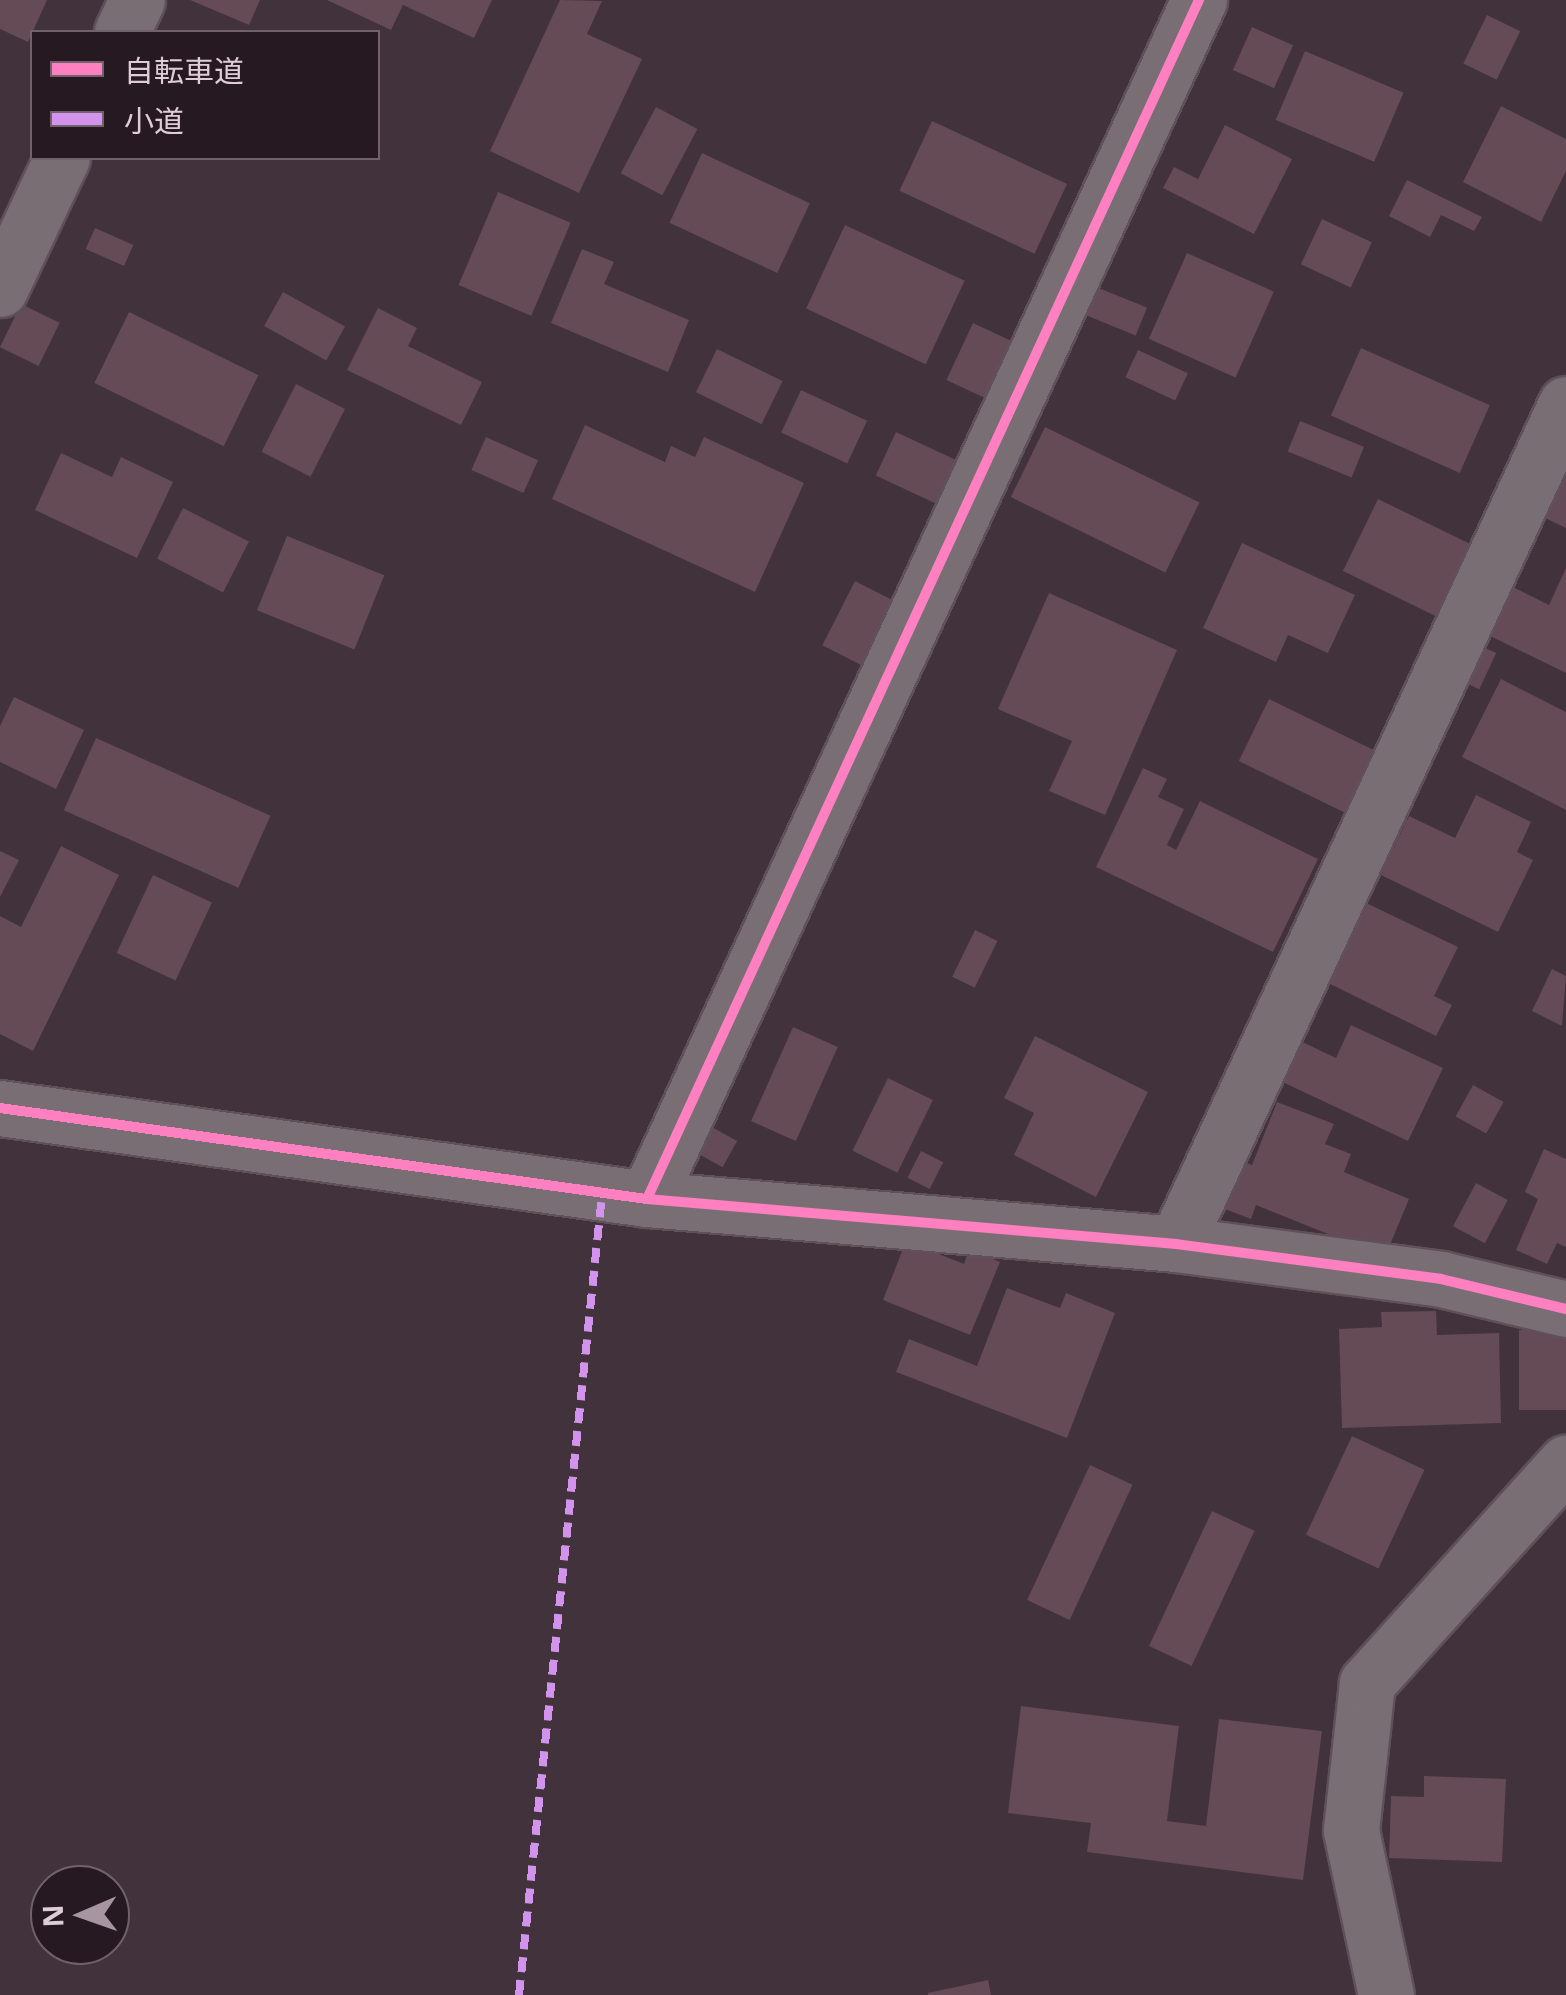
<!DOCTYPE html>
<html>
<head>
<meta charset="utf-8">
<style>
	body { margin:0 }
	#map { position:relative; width:1566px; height:1995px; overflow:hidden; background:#41323c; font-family:"Open Sans","Noto Sans JP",sans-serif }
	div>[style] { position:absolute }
	.building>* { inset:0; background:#644b55; transform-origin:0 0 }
	.roads { filter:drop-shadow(2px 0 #5f5059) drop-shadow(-2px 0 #5f5059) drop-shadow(0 2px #5f5059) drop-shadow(0 -2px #5f5059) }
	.minor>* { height:55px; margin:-27.5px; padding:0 27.5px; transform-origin:27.5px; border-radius:27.5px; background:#7a6e75 }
	.quiet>* { height:8px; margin-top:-4px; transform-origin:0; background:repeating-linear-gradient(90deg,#d193ec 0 15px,transparent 0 23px) }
	.cycleway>* { height:10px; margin:-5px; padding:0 5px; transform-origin:5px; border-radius:5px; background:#ff80c0 }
	span { translate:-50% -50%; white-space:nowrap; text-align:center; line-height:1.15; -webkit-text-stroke:8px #261921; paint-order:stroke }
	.legend { position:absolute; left:30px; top:30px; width:350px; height:130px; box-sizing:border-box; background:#261921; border:2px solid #70616a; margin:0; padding:12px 18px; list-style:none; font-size:30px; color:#deccd7 }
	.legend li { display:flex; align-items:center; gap:20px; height:50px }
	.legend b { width:50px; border:2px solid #70616a }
	.north { position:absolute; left:30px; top:1865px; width:100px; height:100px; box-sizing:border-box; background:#261921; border:2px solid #70616a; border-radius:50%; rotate:268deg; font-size:28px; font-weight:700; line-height:40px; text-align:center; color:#deccd7 }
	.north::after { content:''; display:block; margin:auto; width:35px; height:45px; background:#a796a1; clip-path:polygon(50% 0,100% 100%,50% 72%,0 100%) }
</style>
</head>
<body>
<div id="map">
	<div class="building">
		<div style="clip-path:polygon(0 0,47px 0,28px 42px,0 29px)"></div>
		<div style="clip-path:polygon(190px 0,260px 0,249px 25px)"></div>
		<div style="clip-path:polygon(327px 0,492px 0,474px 38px,403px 5px,391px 30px)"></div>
		<div style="clip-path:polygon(560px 0,602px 1px,587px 34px,642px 59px,579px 193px,490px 151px)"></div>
		<div style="left:1487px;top:15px;width:37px;height:54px;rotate:26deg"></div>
		<div style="left:1252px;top:27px;width:45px;height:47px;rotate:24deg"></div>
		<div style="left:1305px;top:51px;width:107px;height:75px;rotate:23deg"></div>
		<div style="clip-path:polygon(1501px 106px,1566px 139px,1566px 171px,1541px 222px,1463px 182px)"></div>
		<div style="left:656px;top:107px;width:47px;height:75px;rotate:28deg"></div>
		<div style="left:932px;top:121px;width:149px;height:77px;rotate:25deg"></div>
		<div style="clip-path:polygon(1225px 125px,1292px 159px,1254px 234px,1163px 188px,1174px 167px,1198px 179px)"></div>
		<div style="left:702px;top:153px;width:119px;height:77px;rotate:25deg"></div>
		<div style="clip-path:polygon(1407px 180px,1482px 217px,1474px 231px,1441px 215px,1430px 237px,1389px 216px)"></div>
		<div style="left:498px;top:192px;width:79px;height:101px;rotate:23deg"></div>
		<div style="left:1322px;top:219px;width:55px;height:50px;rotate:25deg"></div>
		<div style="left:845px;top:225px;width:132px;height:92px;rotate:25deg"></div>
		<div style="left:95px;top:228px;width:42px;height:23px;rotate:24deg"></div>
		<div style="clip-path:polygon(582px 249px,614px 262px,604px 284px,689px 320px,668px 372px,551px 323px)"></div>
		<div style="left:1187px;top:253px;width:95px;height:94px;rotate:24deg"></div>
		<div style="left:1096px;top:287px;width:55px;height:30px;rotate:22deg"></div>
		<div style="left:283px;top:292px;width:71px;height:39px;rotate:29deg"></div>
		<div style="left:21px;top:304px;width:43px;height:48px;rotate:26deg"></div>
		<div style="clip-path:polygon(378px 308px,417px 328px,408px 346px,482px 382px,461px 425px,347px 370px)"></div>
		<div style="left:129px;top:312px;width:144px;height:79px;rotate:26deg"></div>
		<div style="left:973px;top:323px;width:52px;height:63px;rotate:25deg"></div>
		<div style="left:1361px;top:348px;width:141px;height:74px;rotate:24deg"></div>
		<div style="left:717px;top:349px;width:73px;height:48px;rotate:26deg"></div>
		<div style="left:1138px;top:350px;width:55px;height:30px;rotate:25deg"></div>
		<div style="left:296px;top:384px;width:55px;height:76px;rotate:27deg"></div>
		<div style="left:801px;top:390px;width:73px;height:47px;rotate:25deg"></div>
		<div style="left:1300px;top:421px;width:69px;height:33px;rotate:22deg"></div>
		<div style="clip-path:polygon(585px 425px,665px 462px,671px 446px,695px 457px,704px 437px,804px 483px,755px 592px,552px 499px)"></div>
		<div style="left:1045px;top:427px;width:172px;height:78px;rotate:26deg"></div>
		<div style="left:896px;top:432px;width:72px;height:48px;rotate:25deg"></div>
		<div style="left:486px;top:437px;width:57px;height:36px;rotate:24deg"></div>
		<div style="clip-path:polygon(61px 453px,112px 477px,121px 457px,173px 482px,137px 558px,35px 510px)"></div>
		<div style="clip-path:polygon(1566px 469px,1566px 528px,1539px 515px)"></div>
		<div style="left:1378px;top:499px;width:112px;height:80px;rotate:26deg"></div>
		<div style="left:183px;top:508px;width:74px;height:57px;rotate:27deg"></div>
		<div style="left:287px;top:536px;width:105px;height:80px;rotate:22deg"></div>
		<div style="clip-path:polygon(1242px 543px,1355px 595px,1328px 653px,1288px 635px,1276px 662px,1203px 628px)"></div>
		<div style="clip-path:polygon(1566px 568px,1566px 673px,1486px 634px,1509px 585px,1549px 605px)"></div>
		<div style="left:855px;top:581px;width:49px;height:72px;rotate:27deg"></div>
		<div style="clip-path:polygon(1049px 593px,1177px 650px,1105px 815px,1049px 791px,1072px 741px,998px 709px)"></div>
		<div style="left:1479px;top:645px;width:19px;height:40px;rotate:25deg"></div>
		<div style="clip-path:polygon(1501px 679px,1566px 712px,1566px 810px,1462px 757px)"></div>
		<div style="clip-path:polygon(14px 697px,84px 730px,56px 789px,0 762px,0 726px)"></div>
		<div style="left:1269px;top:699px;width:120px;height:69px;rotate:26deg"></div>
		<div style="left:96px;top:738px;width:191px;height:79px;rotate:24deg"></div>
		<div style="clip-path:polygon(1143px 768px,1167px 779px,1158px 797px,1184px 809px,1167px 845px,1176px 850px,1200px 801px,1318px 859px,1273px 952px,1096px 867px)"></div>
		<div style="clip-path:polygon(1476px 795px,1531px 822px,1517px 852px,1533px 860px,1498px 932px,1381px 875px,1409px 816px,1455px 838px)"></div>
		<div style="clip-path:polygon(61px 846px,119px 875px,33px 1051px,0 1034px,0 916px,21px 927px)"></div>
		<div style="clip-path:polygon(0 851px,19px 860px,0 897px)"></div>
		<div style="left:153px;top:875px;width:65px;height:86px;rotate:25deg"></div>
		<div style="clip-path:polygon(1362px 901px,1458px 947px,1434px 996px,1452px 1005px,1436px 1036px,1324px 981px)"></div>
		<div style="left:975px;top:930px;width:25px;height:52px;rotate:26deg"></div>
		<div style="clip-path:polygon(1552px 969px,1566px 976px,1562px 1026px,1532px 1011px)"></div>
		<div style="clip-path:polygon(1351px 1025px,1443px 1068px,1408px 1141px,1276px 1079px,1296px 1039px,1336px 1058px)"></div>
		<div style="left:793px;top:1027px;width:49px;height:103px;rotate:24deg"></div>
		<div style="clip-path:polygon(1035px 1036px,1148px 1092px,1096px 1197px,1014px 1155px,1034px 1113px,1004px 1098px)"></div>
		<div style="left:888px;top:1078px;width:50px;height:81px;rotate:26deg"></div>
		<div style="left:1473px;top:1085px;width:35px;height:36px;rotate:29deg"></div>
		<div style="clip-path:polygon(1277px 1102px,1334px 1124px,1325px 1144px,1351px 1154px,1344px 1172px,1409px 1199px,1385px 1257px,1256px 1205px,1251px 1219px,1217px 1206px,1236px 1159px,1252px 1165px)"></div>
		<div style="left:710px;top:1126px;width:31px;height:30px;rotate:29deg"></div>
		<div style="clip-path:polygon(1544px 1149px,1566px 1159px,1566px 1247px,1557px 1243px,1547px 1264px,1516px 1250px,1538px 1199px,1525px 1192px)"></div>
		<div style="left:921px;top:1151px;width:25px;height:30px;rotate:27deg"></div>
		<div style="left:1476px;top:1183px;width:36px;height:49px;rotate:28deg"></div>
		<div style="clip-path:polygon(906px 1241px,964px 1264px,969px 1249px,1000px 1262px,970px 1335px,883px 1300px)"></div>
		<div style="clip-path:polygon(1007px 1288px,1060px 1308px,1066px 1293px,1115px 1313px,1067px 1438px,896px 1372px,909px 1339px,977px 1366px)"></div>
		<div style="clip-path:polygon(1436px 1311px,1437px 1335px,1499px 1333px,1501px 1423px,1342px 1428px,1339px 1329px,1382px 1327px,1381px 1312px)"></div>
		<div style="left:1519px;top:1330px;width:47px;height:80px"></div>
		<div style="left:1352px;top:1436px;width:80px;height:109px;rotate:25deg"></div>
		<div style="left:1090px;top:1465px;width:47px;height:149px;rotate:25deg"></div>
		<div style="left:1212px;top:1511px;width:47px;height:149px;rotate:25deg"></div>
		<div style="clip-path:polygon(1021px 1706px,1179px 1726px,1167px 1821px,1206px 1826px,1219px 1719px,1322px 1731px,1303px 1880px,1087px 1852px,1091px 1823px,1008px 1813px)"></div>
		<div style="clip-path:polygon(1424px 1776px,1506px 1779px,1502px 1862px,1389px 1858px,1391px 1796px,1424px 1797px)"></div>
		<div style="clip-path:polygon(988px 1980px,991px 1995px,928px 1995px,928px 1993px)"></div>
	</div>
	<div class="roads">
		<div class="minor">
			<div style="left:122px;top:32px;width:35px;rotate:-65deg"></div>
			<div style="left:0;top:289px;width:145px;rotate:-64.7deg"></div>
			<div style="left:0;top:1108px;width:653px;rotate:8.01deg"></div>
			<div style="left:647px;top:1199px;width:531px;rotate:4.86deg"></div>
			<div style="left:1176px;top:1244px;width:267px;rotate:7.5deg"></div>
			<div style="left:1441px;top:1279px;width:129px;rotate:13.5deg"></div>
			<div style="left:647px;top:1199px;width:1320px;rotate:-65.28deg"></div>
			<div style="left:1176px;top:1244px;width:926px;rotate:-65.1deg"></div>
			<div style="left:1386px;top:1995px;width:169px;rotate:-102deg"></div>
			<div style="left:1351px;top:1830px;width:148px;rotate:-83.8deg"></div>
			<div style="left:1367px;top:1683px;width:297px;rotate:-47.9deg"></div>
		</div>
	</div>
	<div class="quiet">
		<div style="left:519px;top:1995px;width:805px;rotate:-84.08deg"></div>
	</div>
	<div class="cycleway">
		<div style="left:0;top:1108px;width:653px;rotate:8.01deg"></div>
		<div style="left:647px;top:1199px;width:531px;rotate:4.86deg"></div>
		<div style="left:1176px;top:1244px;width:267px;rotate:7.5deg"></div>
		<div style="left:1441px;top:1279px;width:129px;rotate:13.5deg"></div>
		<div style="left:647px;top:1199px;width:1320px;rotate:-65.28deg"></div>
	</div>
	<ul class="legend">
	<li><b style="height:12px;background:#ff80c0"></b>自転車道</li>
	<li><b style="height:12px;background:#d193ec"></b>小道</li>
	</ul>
	<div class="north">N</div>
</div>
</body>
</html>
